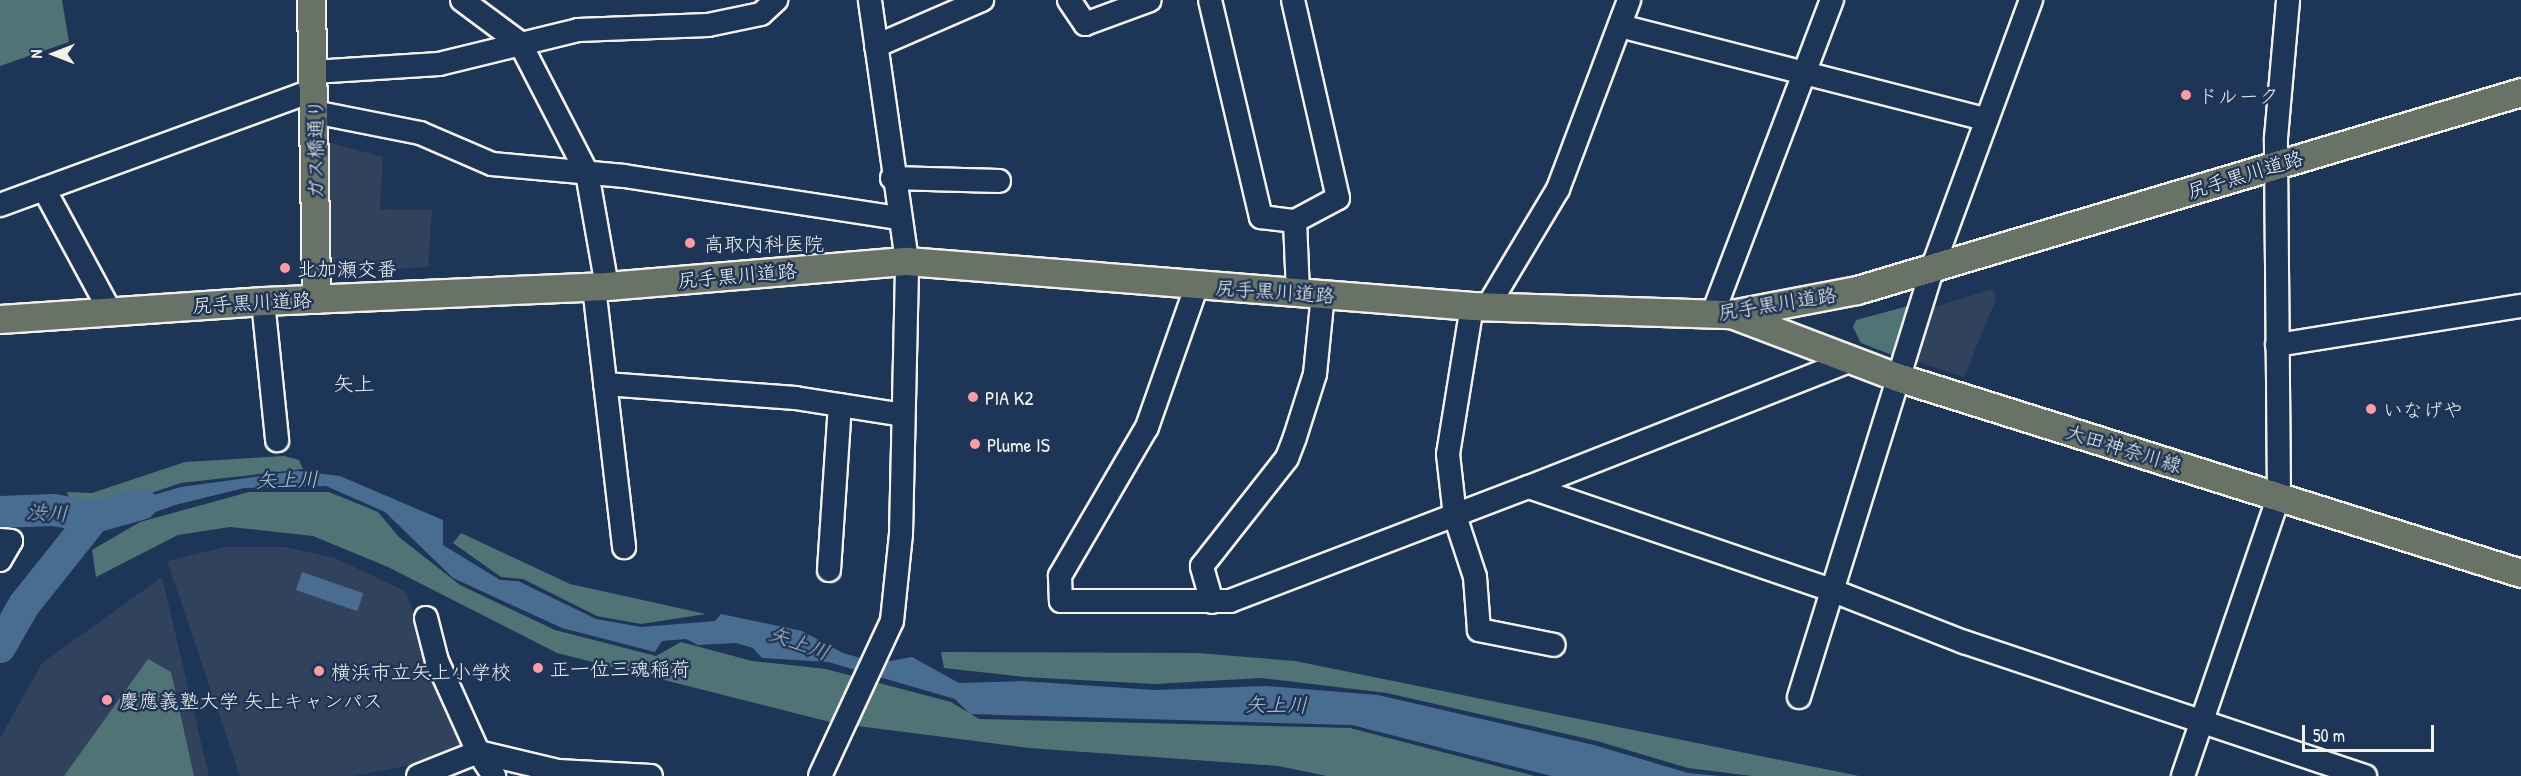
<!DOCTYPE html>
<html>
<head>
<meta charset="utf-8">
<style>
	body { margin:0 }
	#map { position:relative; width:2521px; height:776px; overflow:hidden; background:#1d3557; font-family:"Patrick Hand","Klee One",sans-serif }
	div>[style] { position:absolute }
	.built>* { inset:0; background:#30425c }
	.green>* { inset:0; background:#507475 }
	.water>* { inset:0; background:#486d90; transform-origin:0 0 }
	.river>* { height:32px; margin:-16px; padding:0 16px; transform-origin:16px; border-radius:16px; background:#486d90 }
	.roads { filter:drop-shadow(2px 0 #f4f1e8) drop-shadow(-2px 0 #f4f1e8) drop-shadow(0 2px #f4f1e8) drop-shadow(0 -2px #f4f1e8) }
	.minor>* { height:22px; margin:-11px; padding:0 11px; transform-origin:11px; border-radius:11px; background:#1d3557 }
	.major>* { height:27px; margin:-13.5px; padding:0 13.5px; transform-origin:13.5px; border-radius:13.5px; background:#697266 }
	.dots>* { width:16px; height:16px; translate:-50% -50%; box-sizing:border-box; border:3px solid #1d3557; border-radius:50% }
	span { translate:-50% -50%; white-space:nowrap; text-align:center; line-height:1.15; -webkit-text-stroke:5px #1d3557; paint-order:stroke }
	.poi-label { font-size:20px; color:#f4f1e8 }
	.left { translate:0 -50%; text-align:left }
	.street-label { font-size:20px; color:#f4f1e8 }
	.neighbourhood-label { font-size:21px; color:#f4f1e8 }
	.water-label { font-size:21px; color:#b8c3c9; font-style:italic }
	.north { position:absolute; left:24px; top:24px; width:60px; height:60px; -webkit-text-stroke:4px #1d3557; paint-order:stroke; rotate:270deg; font-size:16px; font-weight:700; line-height:24px; text-align:center; color:#f4f1e8 }
	.north::after { content:''; display:block; margin:auto; width:21px; height:27px; background:#f4f1e8; clip-path:polygon(50% 0,100% 100%,50% 72%,0 100%) }
	.scale { position:absolute; left:2302px; top:725px; width:132px; height:27px; box-sizing:border-box; border:3px solid #f4f1e8; border-top:0; padding-left:8px; font-size:18px; line-height:21px; white-space:nowrap; color:#f4f1e8; -webkit-text-stroke:4px #1d3557; paint-order:stroke }
</style>
</head>
<body>
<div id="map">
	<div class="built">
		<div style="clip-path:polygon(328px 142px,383px 157px,380px 209px,432px 210px,428px 267px,338px 272px,332px 267px)"></div>
		<div style="clip-path:polygon(1993px 289px,1996px 299px,1964px 377px,1916px 361px,1934px 307px)"></div>
		<div style="clip-path:polygon(225px 547px,285px 547px,335px 558px,405px 591px,468px 744px,411px 765px,354px 776px,240px 776px,167px 561px)"></div>
		<div style="clip-path:polygon(162px 577px,209px 776px,0 776px,0 738px,42px 663px)"></div>
	</div>
	<div class="green">
		<div style="clip-path:polygon(0 0,62px 0,69px 42px,0 66px)"></div>
		<div style="clip-path:polygon(1912px 305px,1895px 356px,1861px 343px,1853px 327px,1856px 320px)"></div>
		<div style="clip-path:polygon(284px 456px,299px 460px,303px 469px,181px 483px,76px 518px,67px 492px,92px 493px,185px 462px)"></div>
		<div style="clip-path:polygon(249px 492px,329px 492px,378px 512px,399px 537px,460px 585px,555px 630px,656px 656px,681px 642px,752px 661px,826px 669px,951px 702px,979px 719px,1350px 728px,1535px 776px,1327px 776px,1278px 766px,1029px 748px,834px 723px,557px 653px,388px 567px,313px 536px,230px 527px,178px 535px,96px 577px,92px 550px,140px 522px)"></div>
		<div style="clip-path:polygon(461px 533px,570px 584px,706px 614px,641px 624px,597px 616px,523px 579px,501px 577px,453px 543px)"></div>
		<div style="clip-path:polygon(941px 652px,1198px 653px,1295px 661px,1859px 776px,1752px 776px,1688px 768px,1597px 741px,1387px 693px,1261px 678px,1155px 684px,1024px 677px,944px 668px)"></div>
		<div style="clip-path:polygon(148px 659px,171px 672px,194px 776px,64px 776px)"></div>
	</div>
	<div class="water">
		<div style="clip-path:polygon(297px 471px,340px 476px,443px 520px,443px 545px,500px 580px,518px 581px,596px 619px,641px 627px,715px 621px,721px 614px,802px 631px,843px 653px,878px 663px,912px 657px,959px 683px,1022px 681px,1155px 690px,1266px 686px,1378px 695px,1594px 745px,1688px 773px,1720px 776px,1551px 776px,1352px 725px,970px 714px,955px 699px,828px 662px,762px 658px,753px 648px,736px 643px,698px 645px,686px 639px,662px 641px,655px 652px,562px 628px,453px 578px,385px 512px,326px 486px,244px 488px,175px 505px,108px 529px,99px 511px,181px 487px)"></div>
		<div style="left:302px;top:572px;width:65px;height:19px;rotate:19deg"></div>
	</div>
	<div class="river">
		<div style="left:0;top:512px;width:53px;rotate:-2.2deg"></div>
		<div style="left:53px;top:510px;width:42px;rotate:9.7deg"></div>
		<div style="left:0;top:647px;width:48px;rotate:-60.3deg"></div>
		<div style="left:24px;top:605px;width:112px;rotate:-51.5deg"></div>
		<div style="left:94px;top:517px;width:49px;rotate:-15.5deg"></div>
	</div>
	<div class="roads">
		<div class="minor">
			<div style="left:462px;top:0;width:72px;rotate:36.6deg"></div>
			<div style="left:520px;top:43px;width:146px;rotate:62.7deg"></div>
			<div style="left:587px;top:173px;width:115px;rotate:80deg"></div>
			<div style="left:1069px;top:0;width:29px;rotate:56deg"></div>
			<div style="left:1085px;top:24px;width:69px;rotate:-20.3deg"></div>
			<div style="left:1210px;top:0;width:223px;rotate:76.8deg"></div>
			<div style="left:1261px;top:217px;width:34px;rotate:7deg"></div>
			<div style="left:1293px;top:0;width:203px;rotate:77.2deg"></div>
			<div style="left:1338px;top:198px;width:49px;rotate:151.9deg"></div>
			<div style="left:1295px;top:221px;width:71px;rotate:87.6deg"></div>
			<div style="left:1620px;top:26px;width:378px;rotate:14.3deg"></div>
			<div style="left:876px;top:46px;width:116px;rotate:-23.5deg"></div>
			<div style="left:313px;top:72px;width:126px;rotate:-3.6deg"></div>
			<div style="left:439px;top:64px;width:143px;rotate:-13.7deg"></div>
			<div style="left:578px;top:30px;width:130px;rotate:-2.2deg"></div>
			<div style="left:708px;top:25px;width:54px;rotate:-11.7deg"></div>
			<div style="left:761px;top:14px;width:21px;rotate:-43deg"></div>
			<div style="left:314px;top:112px;width:108px;rotate:11.2deg"></div>
			<div style="left:420px;top:133px;width:78px;rotate:23.3deg"></div>
			<div style="left:492px;top:164px;width:133px;rotate:5.2deg"></div>
			<div style="left:624px;top:176px;width:278px;rotate:8.7deg"></div>
			<div style="left:892px;top:178px;width:107px;rotate:1.6deg"></div>
			<div style="left:44px;top:189px;width:139px;rotate:61.6deg"></div>
			<div style="left:0;top:205px;width:334px;rotate:-20.1deg"></div>
			<div style="left:1197px;top:285px;width:151px;rotate:109.4deg"></div>
			<div style="left:1147px;top:427px;width:173px;rotate:120.3deg"></div>
			<div style="left:1060px;top:576px;width:25px;rotate:88deg"></div>
			<div style="left:1061px;top:601px;width:169px"></div>
			<div style="left:1230px;top:601px;width:320px;rotate:-20.9deg"></div>
			<div style="left:1529px;top:487px;width:319px;rotate:18.8deg"></div>
			<div style="left:1831px;top:590px;width:143px;rotate:21.4deg"></div>
			<div style="left:1964px;top:642px;width:423px;rotate:18.5deg"></div>
			<div style="left:594px;top:287px;width:262px;rotate:83.4deg"></div>
			<div style="left:263px;top:301px;width:140px;rotate:84.2deg"></div>
			<div style="left:1472px;top:306px;width:150px;rotate:99.2deg"></div>
			<div style="left:1448px;top:454px;width:62px;rotate:83.6deg"></div>
			<div style="left:1455px;top:516px;width:64px;rotate:71.8deg"></div>
			<div style="left:1475px;top:577px;width:53px;rotate:85.7deg"></div>
			<div style="left:1479px;top:630px;width:76px;rotate:11.3deg"></div>
			<div style="left:1488px;top:306px;width:136px;rotate:-59.1deg"></div>
			<div style="left:1558px;top:189px;width:202px;rotate:-69.4deg"></div>
			<div style="left:1713px;top:313px;width:335px;rotate:-69.2deg"></div>
			<div style="left:2277px;top:345px;width:247px;rotate:-9.1deg"></div>
			<div style="left:605px;top:384px;width:191px;rotate:4.2deg"></div>
			<div style="left:795px;top:398px;width:109px;rotate:8.9deg"></div>
			<div style="left:1529px;top:487px;width:344px;rotate:-21.5deg"></div>
			<div style="left:0;top:540px;width:11px;rotate:5deg"></div>
			<div style="left:11px;top:541px;width:22px;rotate:120deg"></div>
			<div style="left:829px;top:570px;width:165px;rotate:-86.2deg"></div>
			<div style="left:1212px;top:602px;width:37px;rotate:-106deg"></div>
			<div style="left:1202px;top:566px;width:137px;rotate:-51.8deg"></div>
			<div style="left:1287px;top:458px;width:22px;rotate:-69deg"></div>
			<div style="left:1295px;top:437px;width:66px;rotate:-72.4deg"></div>
			<div style="left:1315px;top:374px;width:80px;rotate:-84.3deg"></div>
			<div style="left:426px;top:618px;width:44px;rotate:75.7deg"></div>
			<div style="left:437px;top:661px;width:100px;rotate:65.7deg"></div>
			<div style="left:478px;top:752px;width:82px;rotate:13.4deg"></div>
			<div style="left:558px;top:771px;width:93px;rotate:3.1deg"></div>
			<div style="left:1799px;top:697px;width:448px;rotate:-72.7deg"></div>
			<div style="left:1932px;top:269px;width:287px;rotate:-69.8deg"></div>
			<div style="left:418px;top:776px;width:65px;rotate:-21.8deg"></div>
			<div style="left:478px;top:752px;width:29px;rotate:56deg"></div>
			<div style="left:820px;top:776px;width:171px;rotate:-65.1deg"></div>
			<div style="left:892px;top:621px;width:87px;rotate:-84.1deg"></div>
			<div style="left:901px;top:534px;width:273px;rotate:-88.7deg"></div>
			<div style="left:907px;top:261px;width:264px;rotate:-98.1deg"></div>
			<div style="left:2183px;top:776px;width:296px;rotate:-71.1deg"></div>
			<div style="left:2279px;top:496px;width:358px;rotate:-90.5deg"></div>
			<div style="left:2276px;top:138px;width:139px;rotate:-85deg"></div>
		</div>
		<div class="major">
			<div style="left:311px;top:0;width:299px;rotate:89deg"></div>
			<div style="left:1731px;top:314px;width:178px;rotate:20.8deg"></div>
			<div style="left:1897px;top:377px;width:654px;rotate:17.44deg"></div>
			<div style="left:0;top:319px;width:264px;rotate:-3.9deg"></div>
			<div style="left:263px;top:301px;width:344px;rotate:-2.5deg"></div>
			<div style="left:607px;top:286px;width:301px;rotate:-4.8deg"></div>
			<div style="left:907px;top:261px;width:567px;rotate:4.55deg"></div>
			<div style="left:1472px;top:306px;width:259px;rotate:1.8deg"></div>
			<div style="left:1731px;top:314px;width:128px;rotate:-10.8deg"></div>
			<div style="left:1857px;top:290px;width:693px;rotate:-16.6deg"></div>
		</div>
	</div>
	<div class="dots">
		<div style="left:2186px;top:95px;background:#ff9aa2"></div>
		<div style="left:690px;top:243px;background:#ff9aa2"></div>
		<div style="left:285px;top:268px;background:#ff9aa2"></div>
		<div style="left:973px;top:397px;background:#ff9aa2"></div>
		<div style="left:2371px;top:409px;background:#ff9aa2"></div>
		<div style="left:975px;top:444px;background:#ff9aa2"></div>
		<div style="left:538px;top:668px;background:#ff9aa2"></div>
		<div style="left:319px;top:671px;background:#ff9aa2"></div>
		<div style="left:107px;top:700px;background:#ff9aa2"></div>
	</div>
	<div class="poi-label">
		<span class="left" style="left:2198px;top:95px">ドルーク</span>
		<span class="left" style="left:704px;top:243px">高取内科医院</span>
		<span class="left" style="left:297px;top:268px">北加瀬交番</span>
		<span class="left" style="left:985px;top:397px">PIA K2</span>
		<span class="left" style="left:2383px;top:409px">いなげや</span>
		<span class="left" style="left:987px;top:444px">Plume IS</span>
		<span class="left" style="left:550px;top:668px">正一位三魂稲荷</span>
		<span class="left" style="left:331px;top:671px">横浜市立矢上小学校</span>
		<span class="left" style="left:119px;top:700px">慶應義塾大学 矢上キャンパス</span>
	</div>
	<div class="street-label">
		<span style="left:315px;top:149px;rotate:-90deg">ガス橋通り</span>
		<span style="left:2245px;top:174px;rotate:-17deg">尻手黒川道路</span>
		<span style="left:737px;top:275px;rotate:-5deg">尻手黒川道路</span>
		<span style="left:1275px;top:291px;rotate:4deg">尻手黒川道路</span>
		<span style="left:252px;top:302px;rotate:-3deg">尻手黒川道路</span>
		<span style="left:1777px;top:303px;rotate:-9deg">尻手黒川道路</span>
		<span style="left:2124px;top:448px;rotate:17deg">大田神奈川線</span>
	</div>
	<div class="neighbourhood-label">
		<span style="left:354px;top:384px">矢上</span>
	</div>
	<div class="water-label">
		<span style="left:287px;top:480px;rotate:-1deg">矢上川</span>
		<span style="left:47px;top:513px;rotate:3deg">渋川</span>
		<span style="left:799px;top:643px;rotate:20deg">矢上川</span>
		<span style="left:1276px;top:705px;rotate:1deg">矢上川</span>
	</div>
	<div class="north">N</div>
	<div class="scale">50 m</div>
</div>
</body>
</html>
